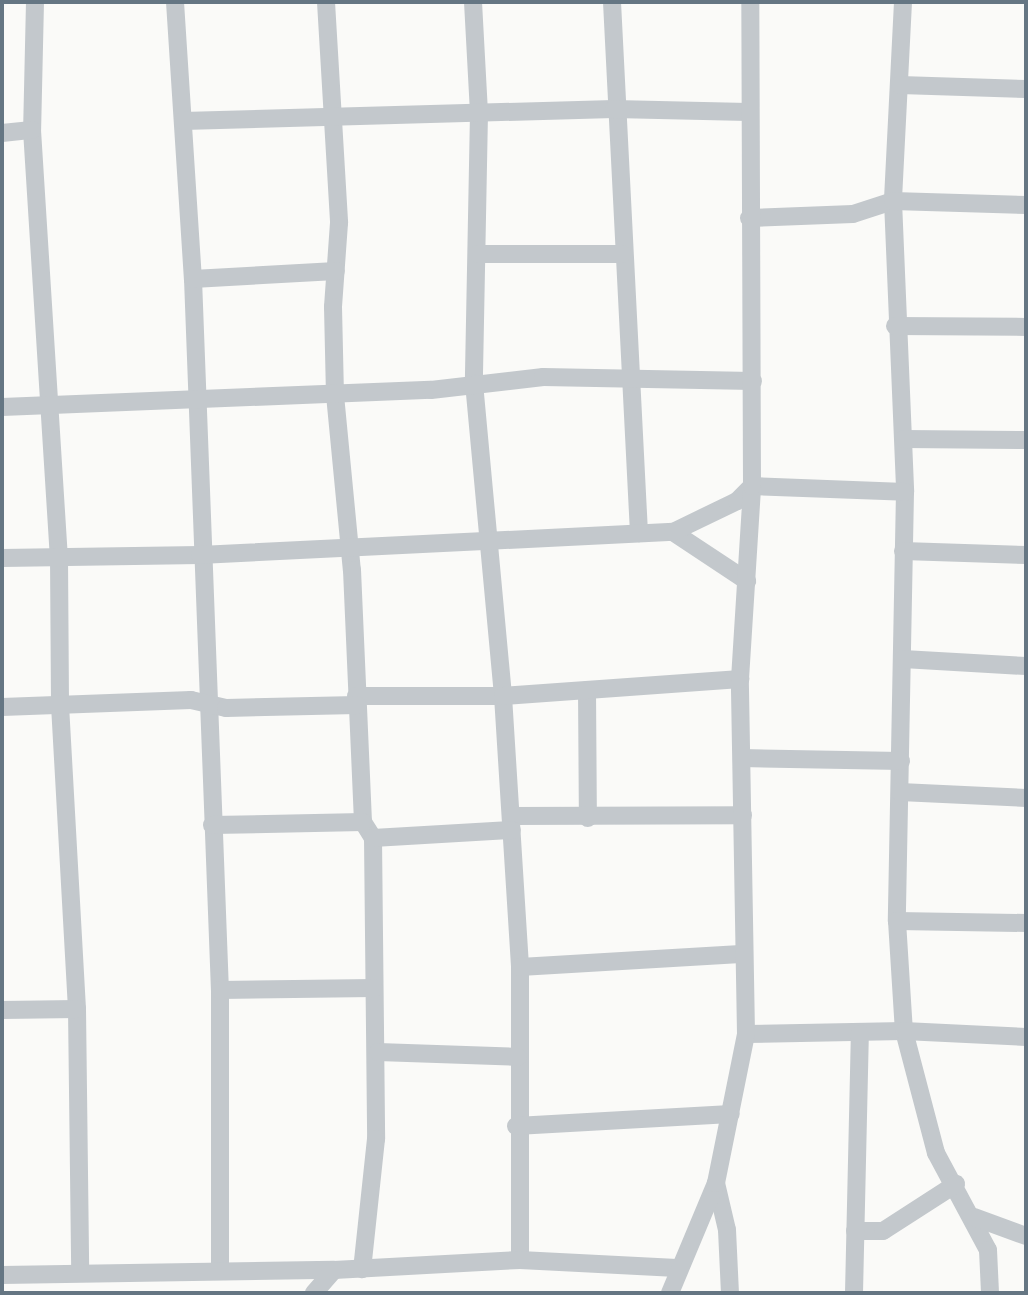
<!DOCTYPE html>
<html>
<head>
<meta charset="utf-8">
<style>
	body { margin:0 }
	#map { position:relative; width:1028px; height:1295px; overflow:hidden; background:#fafaf8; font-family:"Asap Condensed",sans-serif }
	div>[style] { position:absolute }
	.minor>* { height:18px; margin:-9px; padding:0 9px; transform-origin:9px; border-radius:9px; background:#c3c8cc }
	span { translate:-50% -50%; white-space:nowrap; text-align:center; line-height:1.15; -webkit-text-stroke:8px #fff; paint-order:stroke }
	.frame { position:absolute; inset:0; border:4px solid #657683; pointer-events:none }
</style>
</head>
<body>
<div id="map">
	<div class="minor">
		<div style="left:35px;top:2px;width:128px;rotate:91.3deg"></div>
		<div style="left:32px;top:130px;width:429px;rotate:86.4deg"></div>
		<div style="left:59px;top:558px;width:147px;rotate:89.6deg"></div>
		<div style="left:60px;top:705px;width:304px;rotate:86.8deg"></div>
		<div style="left:77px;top:1009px;width:263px;rotate:89.3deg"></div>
		<div style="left:175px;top:2px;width:278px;rotate:86.3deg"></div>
		<div style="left:193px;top:279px;width:712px;rotate:87.83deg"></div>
		<div style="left:220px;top:990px;width:279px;rotate:90deg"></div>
		<div style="left:326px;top:2px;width:221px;rotate:86.6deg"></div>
		<div style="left:339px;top:223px;width:84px;rotate:94.1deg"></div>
		<div style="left:333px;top:307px;width:88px;rotate:88.7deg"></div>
		<div style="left:335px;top:395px;width:176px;rotate:84.5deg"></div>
		<div style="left:352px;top:570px;width:252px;rotate:87.5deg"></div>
		<div style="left:363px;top:822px;width:19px;rotate:58deg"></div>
		<div style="left:373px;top:838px;width:301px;rotate:89.4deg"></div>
		<div style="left:376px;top:1139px;width:131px;rotate:96.1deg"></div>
		<div style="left:473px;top:2px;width:111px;rotate:86.9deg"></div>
		<div style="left:479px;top:113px;width:270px;rotate:91.1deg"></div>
		<div style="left:474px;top:383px;width:314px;rotate:84.7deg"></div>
		<div style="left:503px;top:696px;width:272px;rotate:86.4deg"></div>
		<div style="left:520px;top:967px;width:293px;rotate:90deg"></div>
		<div style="left:612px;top:2px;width:532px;rotate:87.09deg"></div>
		<div style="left:903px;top:2px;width:199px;rotate:92.9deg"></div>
		<div style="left:893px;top:201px;width:291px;rotate:87.6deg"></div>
		<div style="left:905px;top:492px;width:429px;rotate:91.1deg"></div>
		<div style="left:897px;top:921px;width:110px;rotate:86.4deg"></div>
		<div style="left:904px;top:1031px;width:126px;rotate:75.3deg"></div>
		<div style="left:936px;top:1153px;width:110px;rotate:61.8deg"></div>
		<div style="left:988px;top:1250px;width:43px;rotate:87.3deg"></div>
		<div style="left:900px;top:85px;width:126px;rotate:1.8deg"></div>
		<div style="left:183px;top:121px;width:431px;rotate:-1.6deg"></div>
		<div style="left:614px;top:109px;width:134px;rotate:1.3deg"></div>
		<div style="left:2px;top:133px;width:30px;rotate:-6deg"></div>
		<div style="left:749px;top:218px;width:104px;rotate:-2.2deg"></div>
		<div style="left:853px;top:214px;width:42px;rotate:-18deg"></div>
		<div style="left:893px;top:201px;width:133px;rotate:1.7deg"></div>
		<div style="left:478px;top:254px;width:144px"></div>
		<div style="left:193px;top:279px;width:143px;rotate:-3.2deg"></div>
		<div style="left:895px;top:326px;width:131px;rotate:0.4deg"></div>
		<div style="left:2px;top:407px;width:429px;rotate:-2.3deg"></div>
		<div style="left:431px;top:390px;width:113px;rotate:-6.6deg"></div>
		<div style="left:543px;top:377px;width:210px;rotate:1.1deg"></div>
		<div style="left:904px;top:439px;width:122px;rotate:0.5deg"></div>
		<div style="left:673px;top:532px;width:89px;rotate:33.5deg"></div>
		<div style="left:903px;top:551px;width:123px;rotate:1.9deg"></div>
		<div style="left:2px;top:558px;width:198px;rotate:-0.9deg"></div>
		<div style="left:200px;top:555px;width:474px;rotate:-2.8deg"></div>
		<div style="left:673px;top:532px;width:71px;rotate:-25.8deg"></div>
		<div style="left:737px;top:501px;width:21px;rotate:-45deg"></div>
		<div style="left:752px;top:486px;width:153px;rotate:2.2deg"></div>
		<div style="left:903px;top:659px;width:123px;rotate:3.3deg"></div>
		<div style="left:587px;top:690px;width:128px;rotate:89.6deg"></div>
		<div style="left:356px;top:696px;width:147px"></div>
		<div style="left:503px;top:696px;width:238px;rotate:-4.1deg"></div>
		<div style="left:2px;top:707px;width:189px;rotate:-2.1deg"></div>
		<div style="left:191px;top:700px;width:36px;rotate:13deg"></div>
		<div style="left:226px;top:708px;width:131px;rotate:-1.3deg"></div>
		<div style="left:742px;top:758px;width:159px;rotate:1.1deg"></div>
		<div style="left:900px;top:792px;width:126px;rotate:2.7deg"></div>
		<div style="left:511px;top:816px;width:232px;rotate:-0.2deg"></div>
		<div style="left:212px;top:825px;width:151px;rotate:-1.1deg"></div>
		<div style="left:373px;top:838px;width:139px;rotate:-3.3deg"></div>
		<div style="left:897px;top:921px;width:129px;rotate:0.9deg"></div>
		<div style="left:520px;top:967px;width:221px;rotate:-3.4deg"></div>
		<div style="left:220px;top:990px;width:154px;rotate:-0.7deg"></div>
		<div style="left:2px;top:1010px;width:75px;rotate:-0.8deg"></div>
		<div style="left:746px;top:1034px;width:158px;rotate:-1.1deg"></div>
		<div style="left:904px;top:1031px;width:122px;rotate:2.8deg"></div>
		<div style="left:378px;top:1052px;width:140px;rotate:2deg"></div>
		<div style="left:516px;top:1126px;width:215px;rotate:-3.2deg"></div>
		<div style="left:716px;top:1183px;width:48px;rotate:76.8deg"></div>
		<div style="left:727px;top:1230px;width:63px;rotate:87.3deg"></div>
		<div style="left:974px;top:1217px;width:55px;rotate:20.1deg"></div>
		<div style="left:855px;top:1231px;width:28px"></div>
		<div style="left:883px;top:1231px;width:87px;rotate:-32.8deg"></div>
		<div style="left:2px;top:1275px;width:332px;rotate:-0.9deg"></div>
		<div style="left:334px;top:1270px;width:186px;rotate:-3.1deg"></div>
		<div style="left:520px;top:1260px;width:157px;rotate:2.9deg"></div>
		<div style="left:314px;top:1293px;width:30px;rotate:-49deg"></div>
		<div style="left:670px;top:1293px;width:119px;rotate:-67.3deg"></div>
		<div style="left:716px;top:1183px;width:152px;rotate:-78.6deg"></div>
		<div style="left:746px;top:1034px;width:355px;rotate:-91deg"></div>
		<div style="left:740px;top:679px;width:193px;rotate:-86.4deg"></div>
		<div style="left:752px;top:486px;width:484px;rotate:-90.2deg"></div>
		<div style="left:854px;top:1293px;width:259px;rotate:-88.7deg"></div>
	</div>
	<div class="frame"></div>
</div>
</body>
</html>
